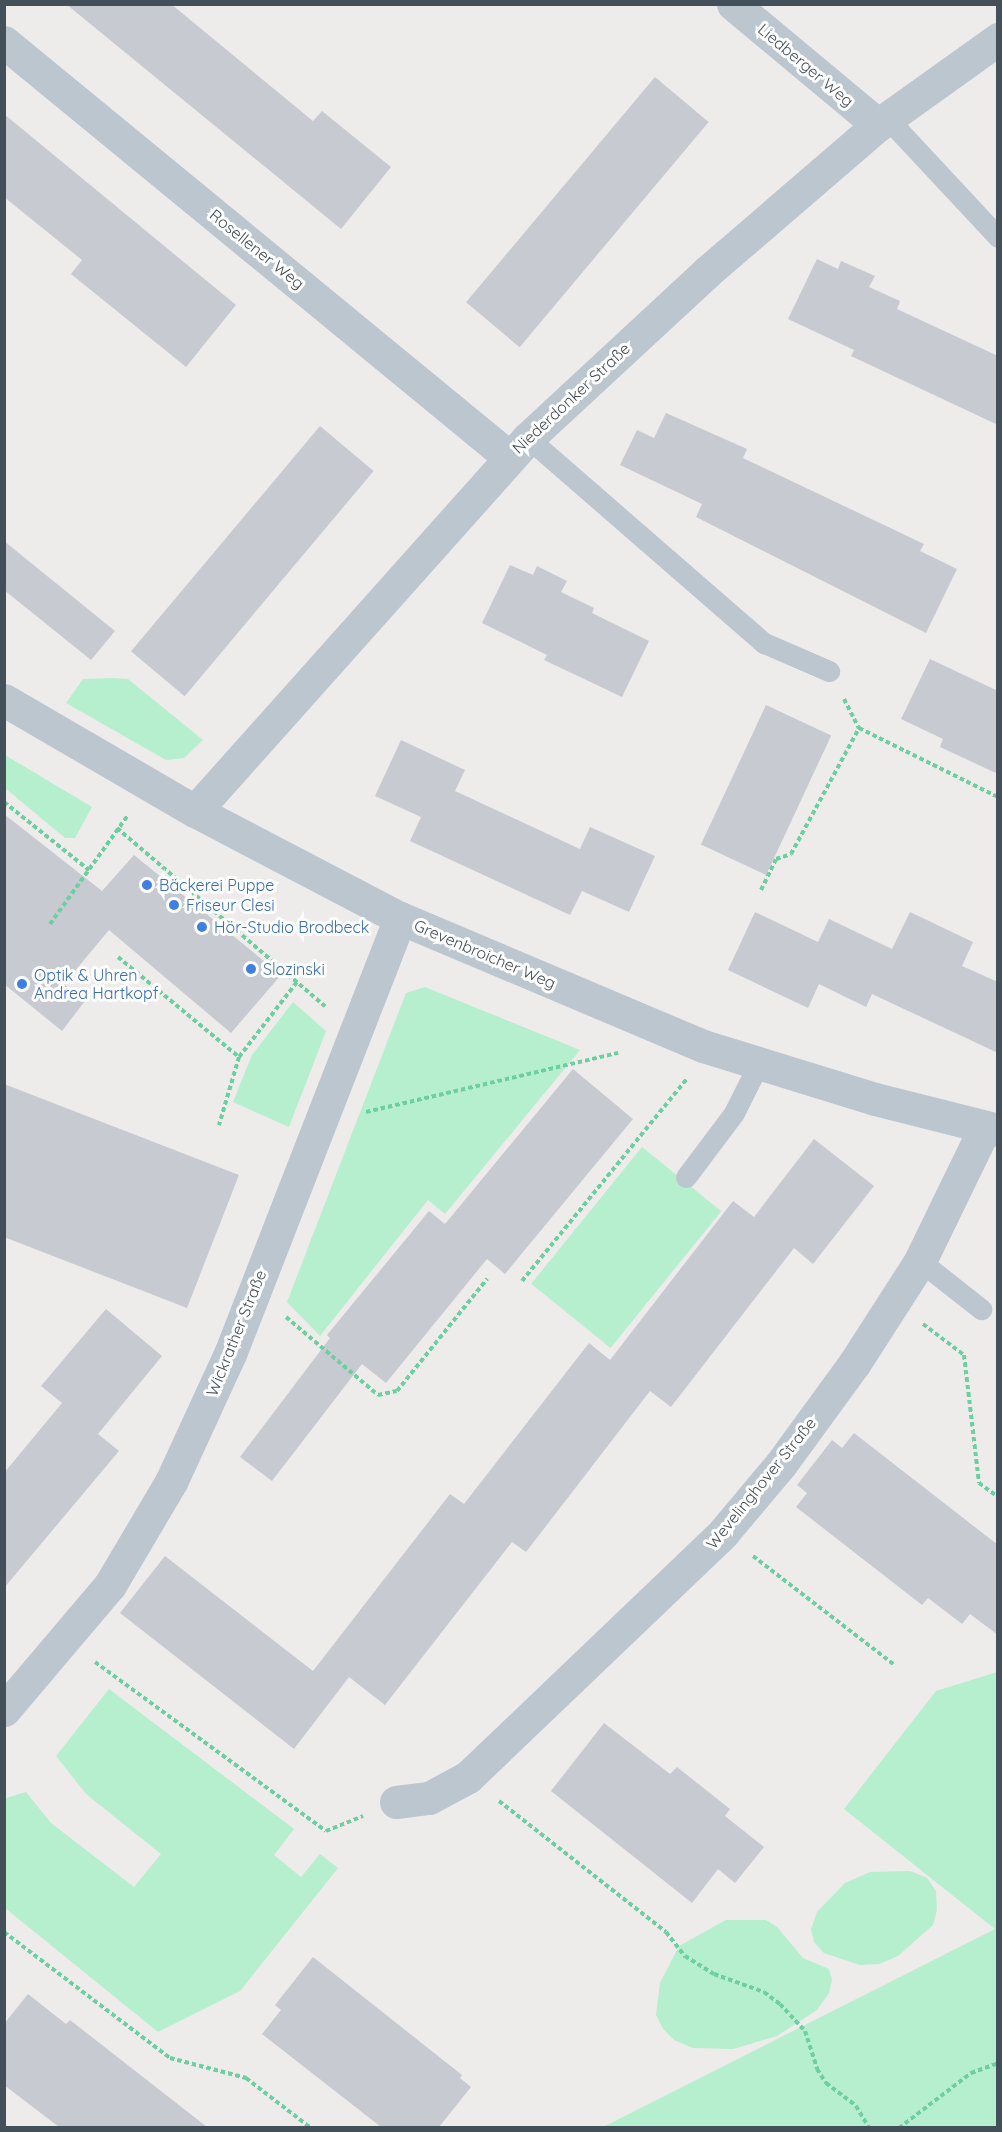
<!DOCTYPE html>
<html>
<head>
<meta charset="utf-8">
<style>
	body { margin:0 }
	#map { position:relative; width:1002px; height:2132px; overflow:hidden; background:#eeebeb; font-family:Quicksand,sans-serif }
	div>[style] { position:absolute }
	.green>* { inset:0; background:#b6efcd; transform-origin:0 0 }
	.building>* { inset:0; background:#c8cad1; transform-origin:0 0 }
	.path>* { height:4px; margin-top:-2px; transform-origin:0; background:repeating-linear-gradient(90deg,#6dce9f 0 4.5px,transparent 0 7.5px) }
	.lane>* { height:21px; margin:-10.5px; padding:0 10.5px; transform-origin:10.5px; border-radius:10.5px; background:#bbc6cf }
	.street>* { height:33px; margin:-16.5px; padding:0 16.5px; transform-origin:16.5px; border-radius:16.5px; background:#bbc6cf }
	.dots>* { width:16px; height:16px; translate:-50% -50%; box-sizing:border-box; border:3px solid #fff; border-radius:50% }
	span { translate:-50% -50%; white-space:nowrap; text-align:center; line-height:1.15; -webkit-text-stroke:6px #fff; paint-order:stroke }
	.street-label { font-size:16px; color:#434f59 }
	.shop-label { font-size:16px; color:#366cbe }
	.left { translate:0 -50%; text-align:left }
	.frame { position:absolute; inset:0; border:6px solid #434f59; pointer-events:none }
</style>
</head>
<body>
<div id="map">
	<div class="green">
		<div style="clip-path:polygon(113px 678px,128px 679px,203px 740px,184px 758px,166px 760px,66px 703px,83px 679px)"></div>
		<div style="clip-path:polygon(5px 755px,92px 807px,75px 838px,65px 838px,5px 788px)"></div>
		<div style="clip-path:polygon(425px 987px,580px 1050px,445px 1214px,428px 1200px,320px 1336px,287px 1302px,406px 993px)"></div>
		<div style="clip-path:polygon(293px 1002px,326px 1031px,289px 1127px,233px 1102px,252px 1055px)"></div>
		<div style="left:642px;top:1147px;width:102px;height:176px;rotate:39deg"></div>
		<div style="clip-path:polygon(997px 1672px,997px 2127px,603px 2127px,995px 1929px,844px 1809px,936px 1691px)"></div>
		<div style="clip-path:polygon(109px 1689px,294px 1829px,274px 1855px,301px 1877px,320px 1854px,338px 1868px,240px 1991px,158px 2032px,5px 1908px,6px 1798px,26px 1792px,51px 1823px,134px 1887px,161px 1854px,86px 1794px,56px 1756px)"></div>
		<div style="clip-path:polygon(910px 1871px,927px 1878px,936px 1891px,937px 1910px,933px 1925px,898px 1956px,879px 1964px,860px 1965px,824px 1953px,814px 1942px,811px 1929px,817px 1912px,845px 1883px,870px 1872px)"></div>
		<div style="clip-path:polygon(726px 1920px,766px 1920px,777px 1927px,803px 1958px,829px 1969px,832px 1980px,829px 1993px,817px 2010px,777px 2036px,733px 2049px,693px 2048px,674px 2040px,663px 2029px,656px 2015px,660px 1983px,679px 1946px)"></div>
	</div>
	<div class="building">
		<div style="clip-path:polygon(66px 4px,171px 4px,313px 121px,322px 111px,391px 167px,341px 229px)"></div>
		<div style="left:655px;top:77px;width:70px;height:294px;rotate:40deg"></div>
		<div style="clip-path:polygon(4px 114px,236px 305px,186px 367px,71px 274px,82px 260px,4px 197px)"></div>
		<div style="clip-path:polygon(817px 259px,838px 269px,841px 261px,875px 276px,869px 287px,900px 301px,897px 309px,998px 356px,998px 425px,851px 356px,854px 350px,788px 319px)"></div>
		<div style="clip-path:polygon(666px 413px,747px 449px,743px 458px,924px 544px,920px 551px,957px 569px,926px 633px,696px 517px,702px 504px,620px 465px,637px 430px,654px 438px)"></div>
		<div style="left:320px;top:426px;width:70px;height:294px;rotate:40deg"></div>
		<div style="clip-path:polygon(4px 541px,115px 631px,91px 660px,4px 590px)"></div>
		<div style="clip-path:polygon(510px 565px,533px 575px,537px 566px,567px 581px,561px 592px,594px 608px,592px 613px,649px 641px,622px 697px,544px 660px,547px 655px,482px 623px)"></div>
		<div style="clip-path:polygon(930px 659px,998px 691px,998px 774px,940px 747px,943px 739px,901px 719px)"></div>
		<div style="left:766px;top:705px;width:72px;height:154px;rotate:25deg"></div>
		<div style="clip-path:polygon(401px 740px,465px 770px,455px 791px,580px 849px,590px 827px,655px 856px,629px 912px,582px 891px,570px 915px,410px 841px,421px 817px,375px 796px)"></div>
		<div style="clip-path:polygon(4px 814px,102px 891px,134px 855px,281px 975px,231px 1033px,109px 930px,64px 984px,85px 1001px,62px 1031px,4px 984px)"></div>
		<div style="clip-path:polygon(755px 912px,818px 942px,829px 919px,892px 949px,910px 912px,973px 942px,962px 966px,998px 982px,998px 1053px,872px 994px,866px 1007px,819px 984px,808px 1008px,728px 970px)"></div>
		<div style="clip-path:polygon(573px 1069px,633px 1119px,505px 1274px,487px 1259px,386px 1383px,362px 1364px,272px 1481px,240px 1457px,330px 1338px,327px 1335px,429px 1211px,445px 1224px)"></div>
		<div style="clip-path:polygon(4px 1084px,239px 1175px,187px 1308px,4px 1237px)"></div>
		<div style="clip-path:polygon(814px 1139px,874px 1186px,813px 1264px,794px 1248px,671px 1407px,650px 1391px,526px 1552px,512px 1542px,385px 1705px,349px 1677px,294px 1749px,120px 1613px,165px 1556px,313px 1671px,450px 1494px,464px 1504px,589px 1343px,610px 1360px,733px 1201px,754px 1217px)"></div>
		<div style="clip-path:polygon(106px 1309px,162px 1356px,98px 1434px,119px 1451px,4px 1588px,4px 1473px,62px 1403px,41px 1386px)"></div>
		<div style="clip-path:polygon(854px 1433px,998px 1545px,998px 1635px,970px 1614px,962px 1624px,928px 1598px,922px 1605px,796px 1507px,807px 1493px,797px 1485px,832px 1440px,842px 1448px)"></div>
		<div style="clip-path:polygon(604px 1723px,670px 1774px,677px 1767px,730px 1809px,725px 1816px,764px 1847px,735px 1883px,718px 1869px,692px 1903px,551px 1791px)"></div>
		<div style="clip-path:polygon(313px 1957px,462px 2075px,460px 2078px,471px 2087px,439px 2127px,381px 2127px,262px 2034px,281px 2010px,275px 2005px)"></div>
		<div style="clip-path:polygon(28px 1994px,66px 2024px,70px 2020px,207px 2127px,59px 2127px,4px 2085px,4px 2024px)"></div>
	</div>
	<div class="path">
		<div style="left:844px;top:699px;width:33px;rotate:63deg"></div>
		<div style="left:859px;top:728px;width:155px;rotate:26.4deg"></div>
		<div style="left:4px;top:802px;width:109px;rotate:38.7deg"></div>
		<div style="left:117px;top:828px;width:274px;rotate:40.6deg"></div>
		<div style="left:761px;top:890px;width:34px;rotate:-64deg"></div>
		<div style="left:776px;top:859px;width:16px;rotate:-18deg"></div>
		<div style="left:791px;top:854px;width:143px;rotate:-61.6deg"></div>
		<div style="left:50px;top:924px;width:134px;rotate:-54.4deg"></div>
		<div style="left:118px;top:957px;width:157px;rotate:39.6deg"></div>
		<div style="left:239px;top:1057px;width:71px;rotate:106.4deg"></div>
		<div style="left:239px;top:1057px;width:95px;rotate:-52.3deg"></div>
		<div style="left:366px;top:1112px;width:259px;rotate:-13.2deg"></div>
		<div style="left:522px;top:1281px;width:261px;rotate:-50.8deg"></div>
		<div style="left:286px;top:1317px;width:121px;rotate:40.3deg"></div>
		<div style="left:378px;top:1395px;width:19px;rotate:-12deg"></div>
		<div style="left:397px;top:1391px;width:144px;rotate:-51.2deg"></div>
		<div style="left:923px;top:1324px;width:51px;rotate:37.1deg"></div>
		<div style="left:964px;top:1355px;width:129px;rotate:83.3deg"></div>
		<div style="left:979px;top:1483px;width:24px;rotate:36deg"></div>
		<div style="left:753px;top:1556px;width:177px;rotate:37.6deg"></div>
		<div style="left:95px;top:1662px;width:286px;rotate:36.2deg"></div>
		<div style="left:326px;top:1831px;width:40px;rotate:-22deg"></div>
		<div style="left:499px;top:1801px;width:212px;rotate:38.1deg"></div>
		<div style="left:666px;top:1932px;width:31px;rotate:52deg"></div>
		<div style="left:685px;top:1956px;width:34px;rotate:32deg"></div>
		<div style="left:714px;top:1974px;width:53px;rotate:19.8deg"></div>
		<div style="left:764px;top:1992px;width:20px;rotate:37deg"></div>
		<div style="left:780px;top:2004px;width:37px;rotate:47deg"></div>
		<div style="left:805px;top:2031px;width:40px;rotate:72deg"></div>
		<div style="left:817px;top:2069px;width:17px;rotate:57deg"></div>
		<div style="left:826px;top:2083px;width:38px;rotate:37deg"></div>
		<div style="left:856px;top:2106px;width:26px;rotate:59deg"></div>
		<div style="left:4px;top:1932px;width:208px;rotate:37.2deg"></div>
		<div style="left:170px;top:2058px;width:79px;rotate:14.7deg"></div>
		<div style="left:246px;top:2078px;width:82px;rotate:37.6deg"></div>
		<div style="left:899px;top:2128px;width:91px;rotate:-37.4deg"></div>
		<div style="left:971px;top:2073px;width:29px;rotate:-20deg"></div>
	</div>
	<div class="lane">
		<div style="left:887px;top:118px;width:163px;rotate:47deg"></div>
		<div style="left:528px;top:438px;width:313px;rotate:41deg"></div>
		<div style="left:764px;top:643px;width:71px;rotate:23.3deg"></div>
		<div style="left:686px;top:1177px;width:80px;rotate:-53.1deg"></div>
		<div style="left:734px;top:1113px;width:54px;rotate:-63.4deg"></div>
		<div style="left:920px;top:1261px;width:78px;rotate:38.2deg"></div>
	</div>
	<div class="street">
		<div style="left:733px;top:4px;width:189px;rotate:39.8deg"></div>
		<div style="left:4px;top:42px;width:654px;rotate:39.41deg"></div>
		<div style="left:4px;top:700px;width:221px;rotate:30.2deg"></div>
		<div style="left:195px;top:811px;width:231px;rotate:27.6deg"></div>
		<div style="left:400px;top:918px;width:329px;rotate:22.9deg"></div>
		<div style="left:703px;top:1046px;width:180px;rotate:17.1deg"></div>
		<div style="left:875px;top:1099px;width:127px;rotate:14.1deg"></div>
		<div style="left:195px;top:811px;width:500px;rotate:-48.24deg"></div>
		<div style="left:528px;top:438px;width:244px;rotate:-42.8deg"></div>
		<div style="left:707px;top:272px;width:225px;rotate:-40.7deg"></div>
		<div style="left:878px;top:125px;width:148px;rotate:-35.6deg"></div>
		<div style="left:4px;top:1710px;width:164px;rotate:-49.7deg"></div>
		<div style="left:110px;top:1585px;width:120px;rotate:-59.4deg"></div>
		<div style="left:171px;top:1482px;width:141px;rotate:-65.3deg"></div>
		<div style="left:230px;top:1354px;width:468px;rotate:-68.7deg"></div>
		<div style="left:396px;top:1802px;width:33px;rotate:-7deg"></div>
		<div style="left:429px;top:1798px;width:44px;rotate:-28.3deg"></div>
		<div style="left:468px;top:1777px;width:353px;rotate:-43.7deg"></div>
		<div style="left:723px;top:1533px;width:90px;rotate:-50deg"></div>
		<div style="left:781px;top:1464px;width:124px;rotate:-53.9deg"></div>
		<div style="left:854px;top:1364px;width:122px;rotate:-57.3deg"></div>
		<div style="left:920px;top:1261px;width:147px;rotate:-64.1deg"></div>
	</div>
	<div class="dots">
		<div style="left:147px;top:885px;background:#3f7fe0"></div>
		<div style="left:174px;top:905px;background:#3f7fe0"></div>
		<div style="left:202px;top:927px;background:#3f7fe0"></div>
		<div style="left:251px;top:969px;background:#3f7fe0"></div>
		<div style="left:22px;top:984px;background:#3f7fe0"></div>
	</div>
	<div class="street-label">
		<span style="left:806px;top:65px;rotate:40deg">Liedberger Weg</span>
		<span style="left:257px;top:249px;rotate:39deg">Rosellener Weg</span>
		<span style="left:571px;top:398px;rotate:-43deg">Niederdonker Straße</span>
		<span style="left:485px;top:954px;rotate:23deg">Grevenbroicher Weg</span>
		<span style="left:236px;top:1333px;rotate:-68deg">Wickrather Straße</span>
		<span style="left:761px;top:1483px;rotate:-51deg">Wevelinghover Straße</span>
	</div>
	<div class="shop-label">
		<span class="left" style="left:159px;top:885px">Bäckerei Puppe</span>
		<span class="left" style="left:186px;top:905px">Friseur Clesi</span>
		<span class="left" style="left:214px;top:927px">Hör-Studio Brodbeck</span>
		<span class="left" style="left:263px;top:969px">Slozinski</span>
		<span class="left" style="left:34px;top:984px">Optik &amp; Uhren<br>Andrea Hartkopf</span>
	</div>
	<div class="frame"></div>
</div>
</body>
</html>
